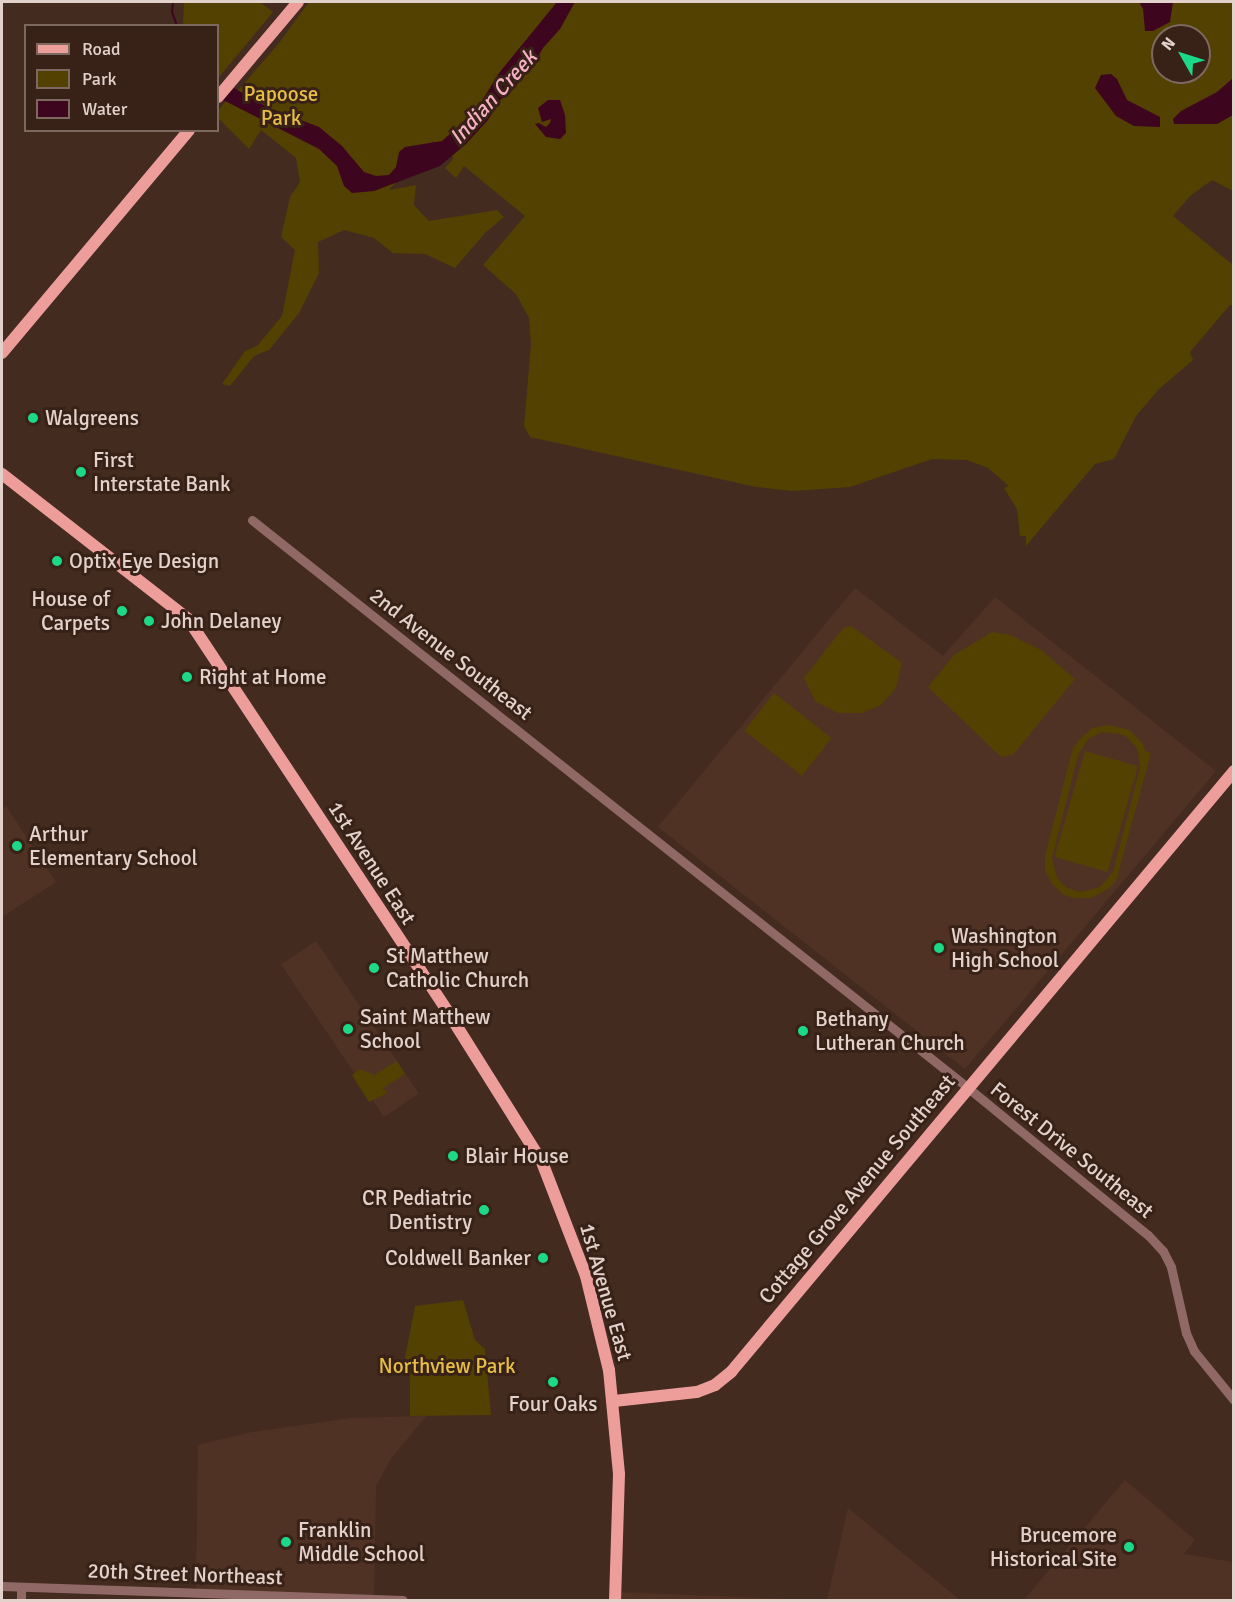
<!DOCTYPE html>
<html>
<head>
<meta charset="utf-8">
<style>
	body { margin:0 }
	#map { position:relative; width:1235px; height:1602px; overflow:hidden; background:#432b20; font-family:Signika,sans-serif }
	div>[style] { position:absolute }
	.built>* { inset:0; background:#503224; transform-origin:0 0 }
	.green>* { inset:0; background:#534101; transform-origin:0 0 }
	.water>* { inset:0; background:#3e051e }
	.stream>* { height:2px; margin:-1px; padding:0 1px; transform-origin:1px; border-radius:1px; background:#3e051e }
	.minor>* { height:9px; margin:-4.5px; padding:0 4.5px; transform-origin:4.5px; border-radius:4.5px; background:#906967 }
	.major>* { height:12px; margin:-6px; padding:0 6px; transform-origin:6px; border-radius:6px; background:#ed9e9a }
	.dots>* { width:16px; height:16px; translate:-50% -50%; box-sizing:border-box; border:3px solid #382117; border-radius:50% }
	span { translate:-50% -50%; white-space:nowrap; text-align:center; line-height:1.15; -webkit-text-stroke:6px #382117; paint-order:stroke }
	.park-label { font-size:21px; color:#e6be46 }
	.poi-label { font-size:21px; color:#e2d2cb }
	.left { translate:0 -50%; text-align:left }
	.right { translate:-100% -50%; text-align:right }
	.street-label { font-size:21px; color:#e2d2cb }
	.water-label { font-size:22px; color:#f7b1c5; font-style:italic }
	.frame { position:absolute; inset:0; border:3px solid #e2d2cb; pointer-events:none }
	.legend { position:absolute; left:24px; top:24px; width:195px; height:108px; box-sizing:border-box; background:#382117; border:2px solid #7c685f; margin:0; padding:8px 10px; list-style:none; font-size:18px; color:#e2d2cb }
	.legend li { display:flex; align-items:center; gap:12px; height:30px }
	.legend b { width:30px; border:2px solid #7c685f }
	.north { position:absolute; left:1151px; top:24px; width:60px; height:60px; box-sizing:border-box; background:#382117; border:2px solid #7c685f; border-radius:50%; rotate:309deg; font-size:16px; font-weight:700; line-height:24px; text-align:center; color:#e2d2cb }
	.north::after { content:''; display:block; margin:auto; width:21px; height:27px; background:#1bd988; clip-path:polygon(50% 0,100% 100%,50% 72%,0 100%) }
</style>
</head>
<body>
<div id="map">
	<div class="built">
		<div style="clip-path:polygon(855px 588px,943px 656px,995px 597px,1216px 771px,965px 1069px,658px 827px)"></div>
		<div style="clip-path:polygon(6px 806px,56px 882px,2px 917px,2px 810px)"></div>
		<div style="left:316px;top:941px;width:184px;height:42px;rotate:56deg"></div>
		<div style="clip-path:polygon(426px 1416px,390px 1460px,376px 1486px,374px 1600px,196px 1593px,198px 1445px,252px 1432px,351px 1418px)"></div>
		<div style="clip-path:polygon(1125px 1480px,1195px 1540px,1184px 1554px,1233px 1562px,1233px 1600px,1024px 1600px)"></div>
		<div style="clip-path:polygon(848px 1508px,960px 1600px,827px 1600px)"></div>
		<div style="clip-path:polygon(616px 1592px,814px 1600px,615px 1600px)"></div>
	</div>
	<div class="green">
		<div style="clip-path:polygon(184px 2px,260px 2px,273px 12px,219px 77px,218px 26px,183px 25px)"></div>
		<div style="clip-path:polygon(evenodd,309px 2px,1233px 2px,1233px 191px,1212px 180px,1190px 196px,1173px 216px,1233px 265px,1233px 305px,1230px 305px,1190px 352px,1193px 360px,1159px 389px,1136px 416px,1114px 459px,1095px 464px,1026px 546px,1026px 536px,1020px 536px,1017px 509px,1004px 488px,1009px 486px,988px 468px,967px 460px,932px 459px,850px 487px,793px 491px,756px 487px,530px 437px,524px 426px,531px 344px,529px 318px,516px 294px,483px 265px,525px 216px,464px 166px,456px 178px,445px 168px,454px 158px,433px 141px,389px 190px,416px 185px,414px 205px,429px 221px,497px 210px,504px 217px,485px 233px,455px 268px,425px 254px,393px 253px,374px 238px,344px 230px,318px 242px,319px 273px,299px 313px,269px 350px,254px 356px,230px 386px,222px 384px,245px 351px,257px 346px,282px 316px,295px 250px,281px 237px,290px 197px,300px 182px,296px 158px,261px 130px,249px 149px,218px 118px,218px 111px,227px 100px,229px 101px,279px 43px,309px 2px,1163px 36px,1199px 36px,1199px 72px,1163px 72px,1163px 36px)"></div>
		<div style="clip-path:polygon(851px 626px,902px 663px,896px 688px,881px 705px,861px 713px,838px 713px,815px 701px,804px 678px,843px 628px)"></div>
		<div style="clip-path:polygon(992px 632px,1010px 635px,1041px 650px,1075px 679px,1013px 755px,1001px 757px,928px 687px,954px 655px)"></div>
		<div style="left:774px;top:693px;width:73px;height:48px;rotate:38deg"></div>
		<div style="clip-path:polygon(evenodd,1107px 725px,1130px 730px,1143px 744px,1145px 751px,1151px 753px,1116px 881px,1109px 888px,1092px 898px,1074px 898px,1064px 895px,1052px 884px,1045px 870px,1045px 856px,1073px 748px,1080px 739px,1092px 728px,1107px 725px,1102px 732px,1120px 734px,1128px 738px,1138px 750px,1140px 768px,1113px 872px,1100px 887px,1081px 892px,1067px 888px,1057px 878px,1052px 858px,1078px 755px,1088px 739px,1102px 732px)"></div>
		<div style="left:1085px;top:751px;width:55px;height:110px;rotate:16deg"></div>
		<div style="clip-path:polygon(397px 1061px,405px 1074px,383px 1088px,387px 1093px,369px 1102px,352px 1075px,360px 1069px,374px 1075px)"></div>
		<div style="clip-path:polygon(463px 1300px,475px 1340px,485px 1349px,491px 1415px,410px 1416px,410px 1378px,405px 1358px,415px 1306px)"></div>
	</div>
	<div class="water">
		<div style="clip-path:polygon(557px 2px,575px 2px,560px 29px,543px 48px,533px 65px,510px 93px,500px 100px,488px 120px,466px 144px,440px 166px,374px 191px,352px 193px,344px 186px,337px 166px,319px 149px,223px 100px,234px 88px,267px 107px,319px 127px,342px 146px,364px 172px,376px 176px,389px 175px,396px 167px,399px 152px,405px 147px,442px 141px,477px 109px,499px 73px)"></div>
		<div style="clip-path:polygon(1139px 2px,1173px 2px,1170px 22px,1153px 31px,1145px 31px,1143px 9px)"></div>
		<div style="clip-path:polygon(1111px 74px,1117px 79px,1127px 100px,1160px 117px,1160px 127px,1134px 126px,1116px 116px,1095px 88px,1101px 75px)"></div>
		<div style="clip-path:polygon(1233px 78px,1233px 115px,1217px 124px,1174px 124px,1173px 119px,1181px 111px,1217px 92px)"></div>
		<div style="clip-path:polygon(548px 100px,560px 100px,565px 115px,566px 133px,560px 139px,546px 137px,535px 124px,539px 123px,546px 127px,550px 123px,551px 119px,542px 122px,538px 108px)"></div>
	</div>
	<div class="stream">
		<div style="left:173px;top:2px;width:10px;rotate:96deg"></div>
		<div style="left:172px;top:12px;width:15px;rotate:70deg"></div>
	</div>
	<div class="minor">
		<div style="left:252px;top:520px;width:913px;rotate:38.41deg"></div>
		<div style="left:967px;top:1087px;width:234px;rotate:39.3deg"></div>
		<div style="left:1148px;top:1235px;width:22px;rotate:47deg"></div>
		<div style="left:1163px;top:1251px;width:18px;rotate:63deg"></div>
		<div style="left:1171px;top:1267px;width:68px;rotate:77.2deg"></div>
		<div style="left:1186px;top:1333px;width:20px;rotate:66deg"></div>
		<div style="left:1194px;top:1351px;width:63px;rotate:50.8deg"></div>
		<div style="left:2px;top:1586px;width:401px;rotate:2deg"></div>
		<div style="left:21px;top:1600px;width:13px;rotate:-90deg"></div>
	</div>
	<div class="major">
		<div style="left:218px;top:97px;width:124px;rotate:-49.9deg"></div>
		<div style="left:2px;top:353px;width:291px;rotate:-50deg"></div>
		<div style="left:2px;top:474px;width:236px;rotate:37.9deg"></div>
		<div style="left:188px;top:619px;width:477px;rotate:56.5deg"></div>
		<div style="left:451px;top:1017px;width:171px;rotate:57.9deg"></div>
		<div style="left:542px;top:1162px;width:122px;rotate:68.9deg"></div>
		<div style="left:586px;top:1276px;width:97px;rotate:76.3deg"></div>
		<div style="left:609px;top:1370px;width:104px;rotate:84.5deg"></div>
		<div style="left:619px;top:1474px;width:126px;rotate:91.8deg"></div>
		<div style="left:614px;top:1401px;width:83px;rotate:-6.2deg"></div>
		<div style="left:697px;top:1392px;width:19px;rotate:-21deg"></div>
		<div style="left:715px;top:1385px;width:21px;rotate:-39deg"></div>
		<div style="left:731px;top:1372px;width:784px;rotate:-50.07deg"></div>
	</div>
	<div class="dots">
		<div style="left:33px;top:418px;background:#1bd988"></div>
		<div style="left:81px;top:472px;background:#1bd988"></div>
		<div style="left:57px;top:561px;background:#1bd988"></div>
		<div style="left:122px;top:611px;background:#1bd988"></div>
		<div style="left:149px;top:621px;background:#1bd988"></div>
		<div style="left:187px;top:677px;background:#1bd988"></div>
		<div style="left:17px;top:846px;background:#1bd988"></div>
		<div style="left:939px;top:948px;background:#1bd988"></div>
		<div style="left:374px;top:968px;background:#1bd988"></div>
		<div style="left:348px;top:1029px;background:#1bd988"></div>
		<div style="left:803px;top:1031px;background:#1bd988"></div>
		<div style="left:453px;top:1156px;background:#1bd988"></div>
		<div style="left:484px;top:1210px;background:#1bd988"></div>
		<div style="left:543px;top:1258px;background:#1bd988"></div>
		<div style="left:553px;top:1382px;background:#1bd988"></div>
		<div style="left:286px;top:1542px;background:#1bd988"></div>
		<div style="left:1129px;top:1547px;background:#1bd988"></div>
	</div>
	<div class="park-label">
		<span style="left:281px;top:106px">Papoose<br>Park</span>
		<span style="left:447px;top:1366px">Northview Park</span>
	</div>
	<div class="poi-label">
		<span class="left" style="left:45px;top:418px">Walgreens</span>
		<span class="left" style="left:93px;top:472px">First<br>Interstate Bank</span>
		<span class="left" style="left:69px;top:561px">Optix Eye Design</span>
		<span class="right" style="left:110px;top:611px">House of<br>Carpets</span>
		<span class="left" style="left:161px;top:621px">John Delaney</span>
		<span class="left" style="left:199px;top:677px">Right at Home</span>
		<span class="left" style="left:29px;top:846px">Arthur<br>Elementary School</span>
		<span class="left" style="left:951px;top:948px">Washington<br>High School</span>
		<span class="left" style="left:386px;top:968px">St Matthew<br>Catholic Church</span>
		<span class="left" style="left:360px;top:1029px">Saint Matthew<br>School</span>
		<span class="left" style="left:815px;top:1031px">Bethany<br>Lutheran Church</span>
		<span class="left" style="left:465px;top:1156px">Blair House</span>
		<span class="right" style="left:472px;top:1210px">CR Pediatric<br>Dentistry</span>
		<span class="right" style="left:531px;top:1258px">Coldwell Banker</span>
		<span style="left:553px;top:1404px">Four Oaks</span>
		<span class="left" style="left:298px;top:1542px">Franklin<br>Middle School</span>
		<span class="right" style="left:1117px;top:1547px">Brucemore<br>Historical Site</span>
	</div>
	<div class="street-label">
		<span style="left:451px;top:654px;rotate:38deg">2nd Avenue Southeast</span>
		<span style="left:372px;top:863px;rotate:57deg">1st Avenue East</span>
		<span style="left:1072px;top:1150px;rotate:39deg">Forest Drive Southeast</span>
		<span style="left:857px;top:1189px;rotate:-50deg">Cottage Grove Avenue Southeast</span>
		<span style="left:606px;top:1292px;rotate:74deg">1st Avenue East</span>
		<span style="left:185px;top:1574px;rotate:2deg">20th Street Northeast</span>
	</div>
	<div class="water-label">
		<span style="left:493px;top:97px;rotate:-48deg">Indian Creek</span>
	</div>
	<div class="frame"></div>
	<ul class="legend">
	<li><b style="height:8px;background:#ed9e9a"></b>Road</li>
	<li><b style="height:16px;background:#534101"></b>Park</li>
	<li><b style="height:16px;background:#3e051e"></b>Water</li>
	</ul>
	<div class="north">N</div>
</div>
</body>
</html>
